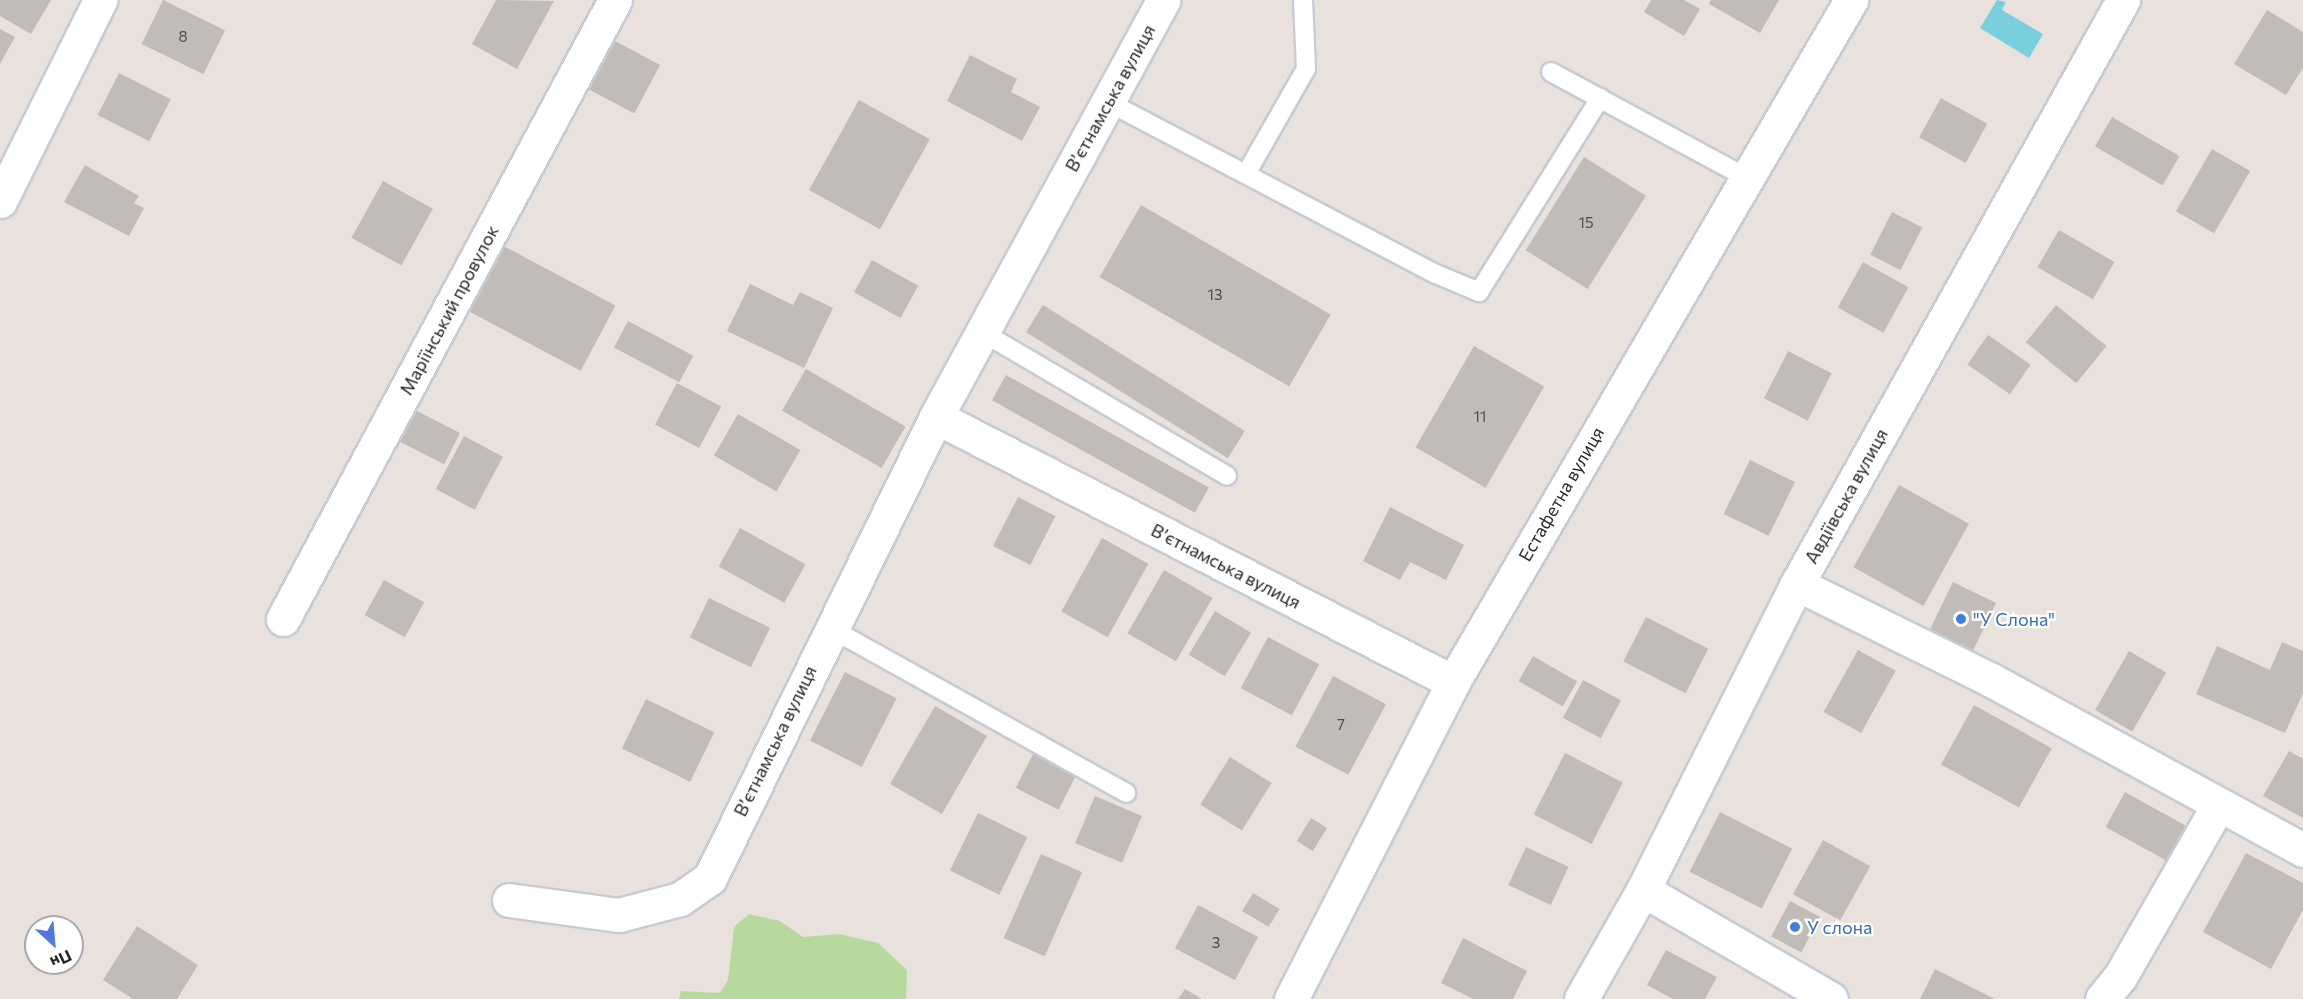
<!DOCTYPE html>
<html>
<head>
<meta charset="utf-8">
<style>
	body { margin:0 }
	#map { position:relative; width:2303px; height:999px; overflow:hidden; background:#e9e2dc; font-family:Commissioner,sans-serif }
	div>[style] { position:absolute }
	.green>* { inset:0; background:#b8d99e }
	.water>* { inset:0; background:#7acfdf }
	.building>* { inset:0; background:#c1bcb8; transform-origin:0 0 }
	.roads { filter:drop-shadow(2px 0 #c7cbd4) drop-shadow(-2px 0 #c7cbd4) drop-shadow(0 2px #c7cbd4) drop-shadow(0 -2px #c7cbd4) }
	.service>* { height:18px; margin:-9px; padding:0 9px; transform-origin:9px; border-radius:9px; background:#fff }
	.minor>* { height:33px; margin:-16.5px; padding:0 16.5px; transform-origin:16.5px; border-radius:16.5px; background:#fff }
	.dots>* { width:16px; height:16px; translate:-50% -50%; box-sizing:border-box; border:3px solid #fff; border-radius:50% }
	span { translate:-50% -50%; white-space:nowrap; text-align:center; line-height:1.15; -webkit-text-stroke:4.5px #fff; paint-order:stroke }
	.number-label { font-size:15px; color:#4e4d4c }
	.number-label span { -webkit-text-stroke-width:0 }
	.street-label { font-size:18px; color:#282828 }
	.shop-label { font-size:18px; color:#366cbe }
	.left { translate:0 -50%; text-align:left }
	.north { position:absolute; left:24px; top:915px; width:60px; height:60px; box-sizing:border-box; background:#fff; border:2px solid #a9a9a9; border-radius:50%; rotate:154deg; font-size:16px; font-weight:700; line-height:24px; text-align:center; color:#282828 }
	.north::after { content:''; display:block; margin:auto; width:21px; height:27px; background:#4e79e3; clip-path:polygon(50% 0,100% 100%,50% 72%,0 100%) }
</style>
</head>
<body>
<div id="map">
	<div class="green">
		<div style="clip-path:polygon(749px 914px,780px 921px,803px 937px,839px 934px,878px 943px,907px 970px,906px 999px,679px 999px,681px 991px,720px 993px,728px 980px,734px 927px)"></div>
	</div>
	<div class="water">
		<div style="clip-path:polygon(1997px 0,2006px 2px,2002px 10px,2043px 34px,2029px 58px,1980px 28px)"></div>
	</div>
	<div class="building">
		<div style="clip-path:polygon(0 0,51px 0,31px 34px,0 16px)"></div>
		<div style="left:163px;top:0;width:69px;height:49px;rotate:26deg"></div>
		<div style="clip-path:polygon(496px 0,554px 1px,517px 69px,472px 44px)"></div>
		<div style="clip-path:polygon(1651px 0,1684px 0,1700px 9px,1684px 36px,1644px 12px)"></div>
		<div style="clip-path:polygon(1711px 0,1779px 0,1760px 33px,1709px 4px)"></div>
		<div style="clip-path:polygon(2267px 10px,2303px 32px,2303px 68px,2286px 95px,2234px 64px)"></div>
		<div style="clip-path:polygon(0 29px,15px 37px,0 64px)"></div>
		<div style="left:615px;top:41px;width:51px;height:55px;rotate:28deg"></div>
		<div style="clip-path:polygon(970px 55px,1017px 79px,1011px 92px,1040px 107px,1022px 141px,947px 101px)"></div>
		<div style="left:119px;top:73px;width:58px;height:47px;rotate:27deg"></div>
		<div style="left:1941px;top:98px;width:53px;height:45px;rotate:29deg"></div>
		<div style="left:859px;top:100px;width:81px;height:103px;rotate:29deg"></div>
		<div style="left:2112px;top:117px;width:78px;height:34px;rotate:30deg"></div>
		<div style="left:2212px;top:149px;width:44px;height:72px;rotate:30deg"></div>
		<div style="left:1584px;top:157px;width:73px;height:110px;rotate:32deg"></div>
		<div style="clip-path:polygon(85px 165px,139px 196px,134px 203px,144px 208px,129px 236px,64px 202px)"></div>
		<div style="left:383px;top:181px;width:57px;height:65px;rotate:29deg"></div>
		<div style="left:1141px;top:205px;width:219px;height:83px;rotate:30deg"></div>
		<div style="left:1892px;top:212px;width:34px;height:48px;rotate:27deg"></div>
		<div style="left:2059px;top:230px;width:64px;height:43px;rotate:30deg"></div>
		<div style="left:498px;top:243px;width:133px;height:74px;rotate:28deg"></div>
		<div style="left:872px;top:260px;width:53px;height:37px;rotate:29deg"></div>
		<div style="left:1863px;top:262px;width:52px;height:52px;rotate:29deg"></div>
		<div style="clip-path:polygon(750px 284px,793px 305px,800px 292px,833px 308px,804px 368px,727px 331px)"></div>
		<div style="left:1043px;top:305px;width:238px;height:32px;rotate:32deg"></div>
		<div style="left:2056px;top:305px;width:65px;height:48px;rotate:39deg"></div>
		<div style="left:628px;top:321px;width:74px;height:30px;rotate:28deg"></div>
		<div style="left:1988px;top:335px;width:52px;height:36px;rotate:35deg"></div>
		<div style="left:1474px;top:346px;width:81px;height:117px;rotate:30deg"></div>
		<div style="left:1788px;top:351px;width:49px;height:53px;rotate:27deg"></div>
		<div style="left:806px;top:369px;width:115px;height:48px;rotate:30deg"></div>
		<div style="left:1006px;top:375px;width:232px;height:29px;rotate:29deg"></div>
		<div style="left:677px;top:383px;width:50px;height:47px;rotate:28deg"></div>
		<div style="left:411px;top:408px;width:55px;height:35px;rotate:27deg"></div>
		<div style="left:738px;top:414px;width:72px;height:48px;rotate:30deg"></div>
		<div style="left:464px;top:436px;width:44px;height:60px;rotate:28deg"></div>
		<div style="left:1750px;top:460px;width:50px;height:60px;rotate:26deg"></div>
		<div style="left:1899px;top:485px;width:80px;height:94px;rotate:29deg"></div>
		<div style="left:1018px;top:497px;width:42px;height:55px;rotate:27deg"></div>
		<div style="clip-path:polygon(1390px 507px,1464px 545px,1446px 580px,1410px 562px,1400px 580px,1363px 561px)"></div>
		<div style="left:740px;top:528px;width:75px;height:44px;rotate:29deg"></div>
		<div style="left:1102px;top:538px;width:53px;height:84px;rotate:29deg"></div>
		<div style="left:1164px;top:570px;width:56px;height:73px;rotate:30deg"></div>
		<div style="left:384px;top:580px;width:46px;height:40px;rotate:29deg"></div>
		<div style="left:1953px;top:582px;width:48px;height:60px;rotate:26deg"></div>
		<div style="left:709px;top:598px;width:68px;height:44px;rotate:26deg"></div>
		<div style="left:1215px;top:611px;width:42px;height:51px;rotate:31deg"></div>
		<div style="left:1646px;top:617px;width:70px;height:50px;rotate:27deg"></div>
		<div style="left:1268px;top:637px;width:58px;height:58px;rotate:28deg"></div>
		<div style="clip-path:polygon(2282px 642px,2303px 651px,2303px 693px,2285px 733px,2196px 694px,2217px 646px,2270px 670px)"></div>
		<div style="left:1858px;top:650px;width:43px;height:71px;rotate:29deg"></div>
		<div style="left:2129px;top:651px;width:43px;height:68px;rotate:30deg"></div>
		<div style="left:1533px;top:656px;width:51px;height:29px;rotate:30deg"></div>
		<div style="left:845px;top:672px;width:58px;height:77px;rotate:27deg"></div>
		<div style="left:1333px;top:676px;width:60px;height:80px;rotate:28deg"></div>
		<div style="left:1583px;top:680px;width:43px;height:43px;rotate:28deg"></div>
		<div style="left:646px;top:699px;width:76px;height:55px;rotate:26deg"></div>
		<div style="left:1974px;top:705px;width:89px;height:68px;rotate:29deg"></div>
		<div style="left:935px;top:706px;width:60px;height:90px;rotate:30deg"></div>
		<div style="clip-path:polygon(2289px 751px,2303px 759px,2303px 818px,2263px 796px)"></div>
		<div style="left:1565px;top:753px;width:65px;height:69px;rotate:27deg"></div>
		<div style="left:1033px;top:754px;width:48px;height:38px;rotate:27deg"></div>
		<div style="left:1230px;top:757px;width:49px;height:56px;rotate:32deg"></div>
		<div style="left:2125px;top:792px;width:74px;height:40px;rotate:29deg"></div>
		<div style="left:1095px;top:796px;width:51px;height:51px;rotate:23deg"></div>
		<div style="left:1720px;top:812px;width:81px;height:67px;rotate:27deg"></div>
		<div style="left:978px;top:813px;width:55px;height:64px;rotate:26deg"></div>
		<div style="left:1311px;top:818px;width:19px;height:27px;rotate:32deg"></div>
		<div style="left:1823px;top:840px;width:54px;height:62px;rotate:29deg"></div>
		<div style="left:1526px;top:847px;width:47px;height:42px;rotate:25deg"></div>
		<div style="clip-path:polygon(2246px 853px,2303px 883px,2303px 910px,2271px 969px,2203px 932px)"></div>
		<div style="left:1041px;top:854px;width:45px;height:92px;rotate:24deg"></div>
		<div style="left:1253px;top:893px;width:31px;height:21px;rotate:31deg"></div>
		<div style="left:1790px;top:901px;width:34px;height:40px;rotate:28deg"></div>
		<div style="left:1198px;top:905px;width:68px;height:49px;rotate:28deg"></div>
		<div style="clip-path:polygon(137px 926px,198px 965px,177px 999px,133px 999px,103px 980px)"></div>
		<div style="clip-path:polygon(1463px 938px,1527px 971px,1513px 999px,1473px 999px,1441px 983px)"></div>
		<div style="clip-path:polygon(1666px 950px,1717px 977px,1705px 999px,1673px 999px,1647px 985px)"></div>
		<div style="clip-path:polygon(1935px 969px,1995px 999px,1920px 999px)"></div>
		<div style="clip-path:polygon(1185px 989px,1202px 999px,1178px 999px)"></div>
	</div>
	<div class="roads">
		<div class="service">
			<div style="left:1551px;top:72px;width:221px;rotate:28.4deg"></div>
			<div style="left:1108px;top:102px;width:370px;rotate:27.7deg"></div>
			<div style="left:1436px;top:274px;width:47px;rotate:22.7deg"></div>
			<div style="left:1479px;top:292px;width:229px;rotate:-58deg"></div>
			<div style="left:1246px;top:174px;width:121px;rotate:-60.3deg"></div>
			<div style="left:1306px;top:69px;width:69px;rotate:-92.5deg"></div>
			<div style="left:982px;top:332px;width:284px;rotate:30.4deg"></div>
			<div style="left:830px;top:628px;width:339px;rotate:29.1deg"></div>
		</div>
		<div class="minor">
			<div style="left:0;top:201px;width:225px;rotate:-63.5deg"></div>
			<div style="left:936px;top:417px;width:581px;rotate:27.14deg"></div>
			<div style="left:1797px;top:584px;width:216px;rotate:26.3deg"></div>
			<div style="left:1991px;top:680px;width:355px;rotate:28.6deg"></div>
			<div style="left:283px;top:619px;width:702px;rotate:-61.79deg"></div>
			<div style="left:1643px;top:890px;width:217px;rotate:30.1deg"></div>
			<div style="left:509px;top:900px;width:111px;rotate:7.8deg"></div>
			<div style="left:619px;top:915px;width:63px;rotate:-14.7deg"></div>
			<div style="left:680px;top:899px;width:37px;rotate:-35deg"></div>
			<div style="left:710px;top:878px;width:513px;rotate:-63.88deg"></div>
			<div style="left:936px;top:417px;width:475px;rotate:-61.4deg"></div>
			<div style="left:1291px;top:999px;width:356px;rotate:-62.9deg"></div>
			<div style="left:1453px;top:682px;width:790px;rotate:-59.73deg"></div>
			<div style="left:1581px;top:999px;width:125px;rotate:-60.4deg"></div>
			<div style="left:1643px;top:890px;width:343px;rotate:-63.3deg"></div>
			<div style="left:1797px;top:584px;width:669px;rotate:-60.83deg"></div>
			<div style="left:2102px;top:999px;width:28px;rotate:-51deg"></div>
			<div style="left:2120px;top:977px;width:199px;rotate:-60.2deg"></div>
		</div>
	</div>
	<div class="dots">
		<div style="left:1961px;top:619px;background:#3f7fe0"></div>
		<div style="left:1795px;top:927px;background:#3f7fe0"></div>
	</div>
	<div class="number-label">
		<span style="left:183px;top:37px">8</span>
		<span style="left:1586px;top:223px">15</span>
		<span style="left:1215px;top:295px">13</span>
		<span style="left:1480px;top:417px">11</span>
		<span style="left:1341px;top:725px">7</span>
		<span style="left:1216px;top:943px">3</span>
	</div>
	<div class="street-label">
		<span style="left:1110px;top:98px;rotate:-61deg">Вʼєтнамська вулиця</span>
		<span style="left:449px;top:310px;rotate:-62deg">Маріїнський провулок</span>
		<span style="left:1561px;top:494px;rotate:-60deg">Естафетна вулиця</span>
		<span style="left:1846px;top:496px;rotate:-61deg">Авдіївська вулиця</span>
		<span style="left:1226px;top:566px;rotate:27deg">Вʼєтнамська вулиця</span>
		<span style="left:775px;top:741px;rotate:-64deg">Вʼєтнамська вулиця</span>
	</div>
	<div class="shop-label">
		<span class="left" style="left:1973px;top:619px">"У Слона"</span>
		<span class="left" style="left:1807px;top:927px">У слона</span>
	</div>
	<div class="north">Пн</div>
</div>
</body>
</html>
